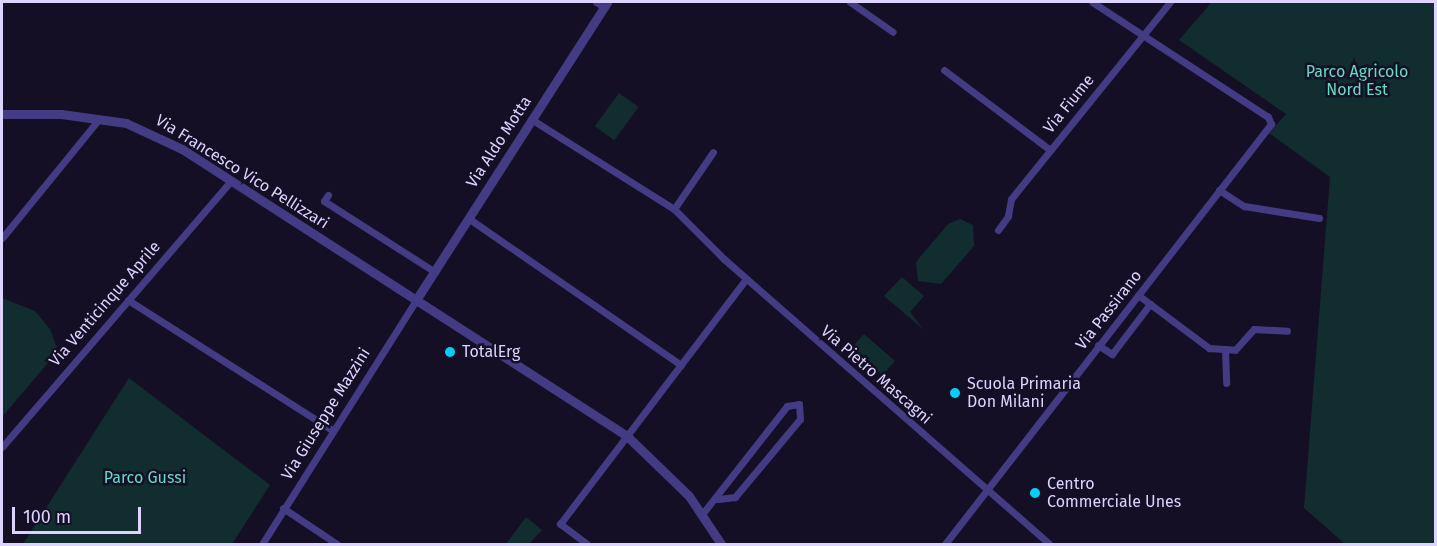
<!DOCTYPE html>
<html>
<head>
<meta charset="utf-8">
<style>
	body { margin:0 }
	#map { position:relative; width:1437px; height:546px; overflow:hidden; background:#150f25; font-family:"Fira Sans",sans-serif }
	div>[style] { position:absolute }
	.green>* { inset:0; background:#122d2f; transform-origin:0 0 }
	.minor>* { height:7px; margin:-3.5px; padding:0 3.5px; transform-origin:3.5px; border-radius:3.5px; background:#433b83 }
	.tertiary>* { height:9px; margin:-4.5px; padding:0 4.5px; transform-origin:4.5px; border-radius:4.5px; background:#433b83 }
	.dots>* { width:16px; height:16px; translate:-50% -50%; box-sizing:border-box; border:3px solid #150f25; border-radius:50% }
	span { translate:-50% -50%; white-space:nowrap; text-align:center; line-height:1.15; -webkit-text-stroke:5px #150f25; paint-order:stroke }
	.park-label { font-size:16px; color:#61ddc7 }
	.street-label { font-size:16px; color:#dcd4fe }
	.poi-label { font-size:16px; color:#dcd4fe }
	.left { translate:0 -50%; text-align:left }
	.frame { position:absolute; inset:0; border:3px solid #dcd4fe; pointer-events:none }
	.scale { position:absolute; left:12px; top:507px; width:129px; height:27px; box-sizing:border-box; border:3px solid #dcd4fe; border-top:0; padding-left:8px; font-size:18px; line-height:21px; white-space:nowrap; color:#dcd4fe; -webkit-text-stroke:4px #150f25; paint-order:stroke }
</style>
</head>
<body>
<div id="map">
	<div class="green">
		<div style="clip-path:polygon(1212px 2px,1435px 2px,1435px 544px,1345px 544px,1304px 508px,1330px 177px,1269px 133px,1286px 114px,1179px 40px)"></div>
		<div style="left:619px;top:93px;width:24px;height:41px;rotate:36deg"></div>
		<div style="clip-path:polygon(960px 219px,973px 225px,974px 246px,941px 284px,918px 281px,916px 262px,948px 224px)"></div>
		<div style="clip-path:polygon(902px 277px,924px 296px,910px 312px,923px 329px,884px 296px)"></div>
		<div style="clip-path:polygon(2px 298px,35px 311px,50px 329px,58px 351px,2px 417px)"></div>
		<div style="left:864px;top:334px;width:41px;height:19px;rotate:41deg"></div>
		<div style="clip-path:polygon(129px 378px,270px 485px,232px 544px,23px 544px)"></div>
		<div style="clip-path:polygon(526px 517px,542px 530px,529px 544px,506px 544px)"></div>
	</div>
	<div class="minor">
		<div style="left:596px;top:2px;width:9px;rotate:32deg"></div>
		<div style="left:850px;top:2px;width:52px;rotate:34.9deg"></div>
		<div style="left:944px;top:70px;width:131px;rotate:37deg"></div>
		<div style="left:531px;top:119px;width:169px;rotate:32.2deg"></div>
		<div style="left:674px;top:209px;width:71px;rotate:45deg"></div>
		<div style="left:724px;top:259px;width:432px;rotate:41.2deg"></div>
		<div style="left:1219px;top:190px;width:30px;rotate:33deg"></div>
		<div style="left:1244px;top:206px;width:76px;rotate:9.1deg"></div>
		<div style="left:328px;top:195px;width:7px;rotate:124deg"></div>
		<div style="left:324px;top:201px;width:132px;rotate:32.6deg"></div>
		<div style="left:674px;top:209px;width:69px;rotate:-55.6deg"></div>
		<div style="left:468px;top:218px;width:259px;rotate:34.6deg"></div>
		<div style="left:998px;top:230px;width:17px;rotate:-54deg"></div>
		<div style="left:1008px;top:216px;width:17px;rotate:-80deg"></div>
		<div style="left:1011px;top:199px;width:253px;rotate:-51.1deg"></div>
		<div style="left:2px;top:238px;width:154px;rotate:-50.8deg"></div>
		<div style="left:1138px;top:295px;width:89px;rotate:36.7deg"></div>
		<div style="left:1209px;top:348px;width:26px;rotate:4deg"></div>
		<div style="left:1235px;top:350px;width:28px;rotate:-48deg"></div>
		<div style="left:1254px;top:329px;width:33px;rotate:3deg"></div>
		<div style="left:128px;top:300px;width:242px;rotate:32.5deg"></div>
		<div style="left:1098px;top:345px;width:17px;rotate:33deg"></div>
		<div style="left:1112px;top:354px;width:63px;rotate:-52.8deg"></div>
		<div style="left:1225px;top:349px;width:34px;rotate:88deg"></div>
		<div style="left:2px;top:447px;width:351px;rotate:-49.3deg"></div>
		<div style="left:283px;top:508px;width:65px;rotate:33.7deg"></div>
		<div style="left:703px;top:513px;width:136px;rotate:-51.9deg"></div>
		<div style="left:787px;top:406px;width:12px;rotate:-9deg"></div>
		<div style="left:799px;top:404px;width:15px;rotate:86deg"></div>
		<div style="left:800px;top:419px;width:102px;rotate:129.8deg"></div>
		<div style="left:735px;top:497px;width:17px;rotate:173deg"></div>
		<div style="left:262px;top:544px;width:289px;rotate:-57.7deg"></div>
		<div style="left:587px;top:544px;width:34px;rotate:-143deg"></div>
		<div style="left:560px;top:524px;width:308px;rotate:-52.8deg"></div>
		<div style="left:945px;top:544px;width:532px;rotate:-52.18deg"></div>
		<div style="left:1271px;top:124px;width:8px;rotate:-113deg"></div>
		<div style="left:1268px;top:117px;width:210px;rotate:-146.8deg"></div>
	</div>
	<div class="tertiary">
		<div style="left:2px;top:114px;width:59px"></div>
		<div style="left:61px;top:114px;width:66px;rotate:7.9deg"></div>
		<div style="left:126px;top:123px;width:62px;rotate:24.9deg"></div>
		<div style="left:182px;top:149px;width:530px;rotate:32.82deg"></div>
		<div style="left:627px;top:436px;width:86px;rotate:44.1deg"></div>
		<div style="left:689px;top:496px;width:58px;rotate:56.3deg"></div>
		<div style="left:416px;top:300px;width:354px;rotate:-57.3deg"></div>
	</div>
	<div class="dots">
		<div style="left:450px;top:352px;background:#06cef8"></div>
		<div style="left:955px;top:393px;background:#06cef8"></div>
		<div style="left:1035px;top:493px;background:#06cef8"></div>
	</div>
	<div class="park-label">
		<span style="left:1357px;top:81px">Parco Agricolo<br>Nord Est</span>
		<span style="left:145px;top:478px">Parco Gussi</span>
	</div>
	<div class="street-label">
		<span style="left:1069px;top:104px;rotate:-51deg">Via Fiume</span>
		<span style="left:499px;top:142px;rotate:-57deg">Via Aldo Motta</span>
		<span style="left:242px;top:172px;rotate:32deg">Via Francesco Vico Pellizzari</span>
		<span style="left:105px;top:304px;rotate:-49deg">Via Venticinque Aprile</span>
		<span style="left:1109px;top:310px;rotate:-52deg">Via Passirano</span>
		<span style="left:876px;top:375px;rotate:41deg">Via Pietro Mascagni</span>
		<span style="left:326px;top:414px;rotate:-58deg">Via Giuseppe Mazzini</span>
	</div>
	<div class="poi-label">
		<span class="left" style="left:462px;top:352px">TotalErg</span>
		<span class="left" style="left:967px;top:393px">Scuola Primaria<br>Don Milani</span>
		<span class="left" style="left:1047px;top:493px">Centro<br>Commerciale Unes</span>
	</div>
	<div class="frame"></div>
	<div class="scale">100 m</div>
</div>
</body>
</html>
